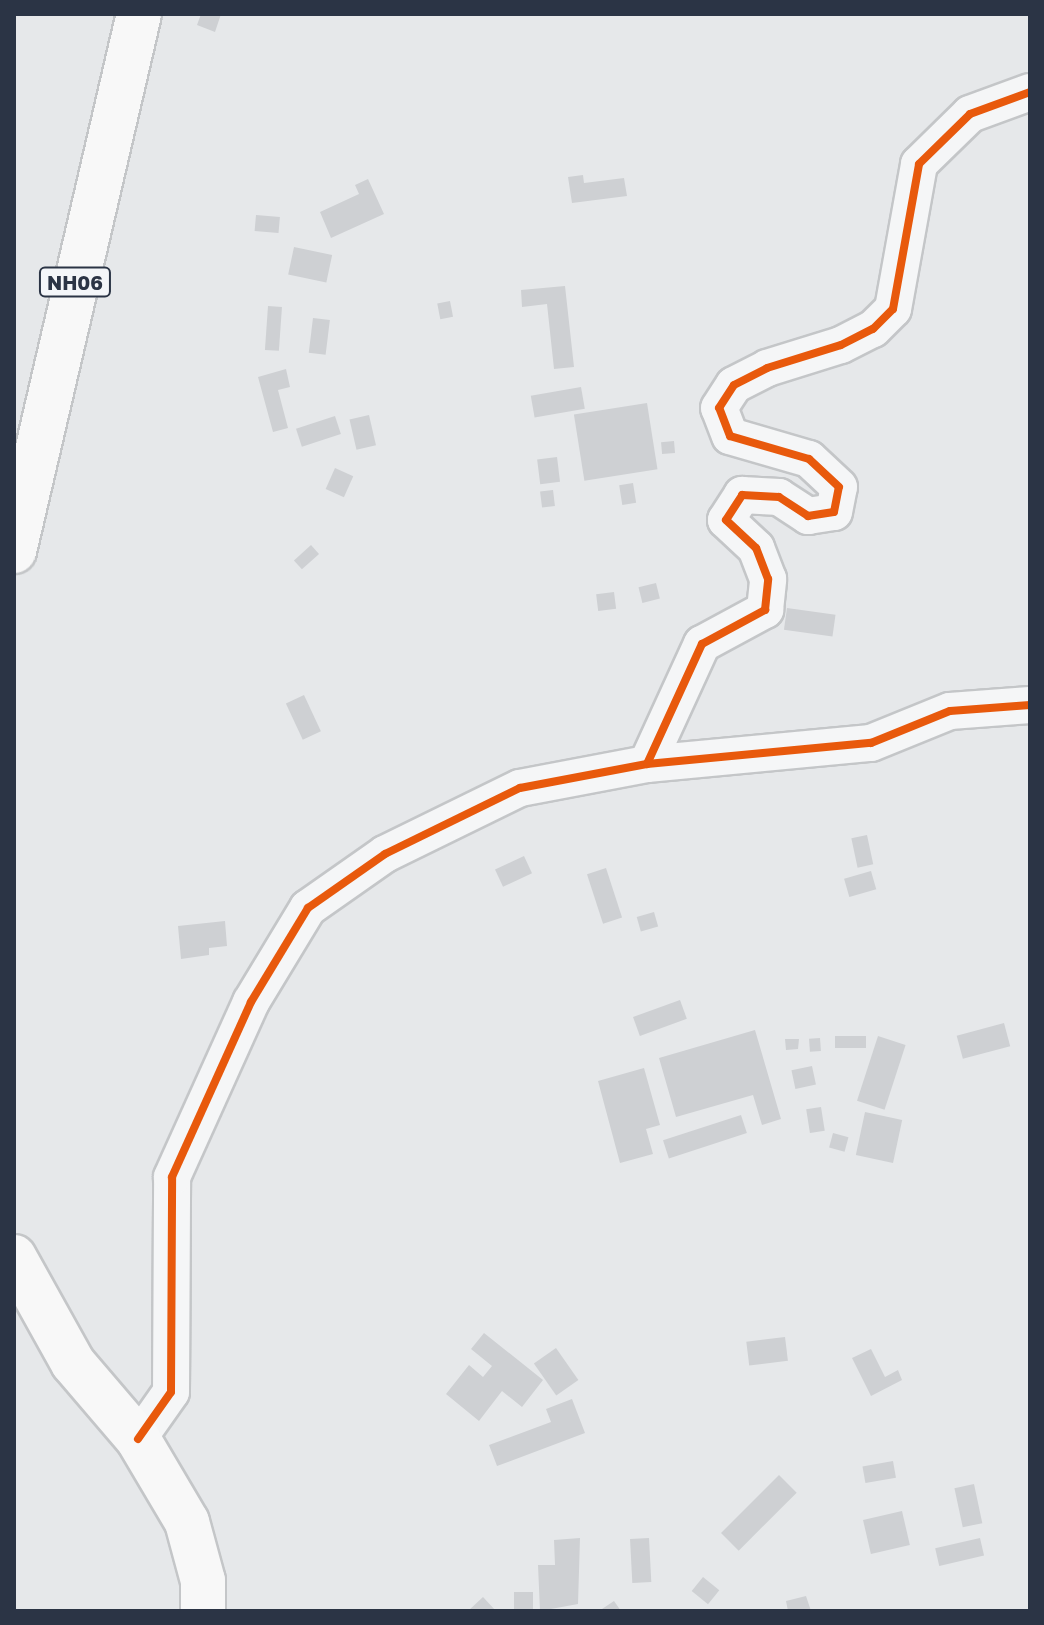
<!DOCTYPE html>
<html>
<head>
<meta charset="utf-8">
<style>
	body { margin:0 }
	#map { position:relative; width:1044px; height:1625px; overflow:hidden; background:#e6e8ea; font-family:"Golos Text",sans-serif }
	div>[style] { position:absolute }
	.building>* { inset:0; background:#ced0d3; transform-origin:0 0 }
	.roads { filter:drop-shadow(2px 0 #c4c6c8) drop-shadow(-2px 0 #c4c6c8) drop-shadow(0 2px #c4c6c8) drop-shadow(0 -2px #c4c6c8) }
	.minor>* { height:36px; margin:-18px; padding:0 18px; transform-origin:18px; border-radius:18px; background:#f5f6f7 }
	.primary>* { height:44px; margin:-22px; padding:0 22px; transform-origin:22px; border-radius:22px; background:#f8f8f8 }
	.cycleway>* { height:8px; margin:-4px; padding:0 4px; transform-origin:4px; border-radius:4px; background:#e8590c }
	span { translate:-50% -50%; white-space:nowrap; text-align:center; line-height:1.15; -webkit-text-stroke:7px #f4f6f9; paint-order:stroke }
	.shield-label span { padding:2px 6px; background:#f4f6f9; border:2px solid; border-radius:6px; -webkit-text-stroke-width:0 }
	.shield-label { font-size:20px; color:#2b3445; font-weight:700 }
	.frame { position:absolute; inset:0; border:16px solid #2b3445; pointer-events:none }
</style>
</head>
<body>
<div id="map">
	<div class="building">
		<div style="clip-path:polygon(201px 14px,221px 14px,215px 32px,197px 25px)"></div>
		<div style="clip-path:polygon(583px 175px,584px 183px,624px 178px,627px 196px,572px 203px,568px 177px)"></div>
		<div style="clip-path:polygon(368px 179px,384px 214px,331px 238px,320px 212px,359px 194px,355px 185px)"></div>
		<div style="left:256px;top:215px;width:24px;height:16px;rotate:5deg"></div>
		<div style="left:294px;top:247px;width:39px;height:28px;rotate:12deg"></div>
		<div style="clip-path:polygon(565px 286px,574px 367px,554px 369px,547px 304px,522px 307px,521px 290px)"></div>
		<div style="left:450px;top:301px;width:16px;height:13px;rotate:79deg"></div>
		<div style="left:268px;top:306px;width:14px;height:44px;rotate:4deg"></div>
		<div style="left:313px;top:318px;width:17px;height:35px;rotate:7deg"></div>
		<div style="clip-path:polygon(286px 369px,290px 387px,278px 390px,288px 428px,273px 432px,258px 377px)"></div>
		<div style="left:581px;top:387px;width:22px;height:51px;rotate:80deg"></div>
		<div style="left:647px;top:403px;width:67px;height:74px;rotate:81deg"></div>
		<div style="left:369px;top:415px;width:31px;height:20px;rotate:77deg"></div>
		<div style="left:335px;top:416px;width:19px;height:41px;rotate:72deg"></div>
		<div style="left:674px;top:441px;width:12px;height:13px;rotate:85deg"></div>
		<div style="left:557px;top:457px;width:25px;height:20px;rotate:83deg"></div>
		<div style="left:335px;top:468px;width:20px;height:23px;rotate:24deg"></div>
		<div style="left:633px;top:483px;width:20px;height:14px;rotate:81deg"></div>
		<div style="left:553px;top:490px;width:16px;height:13px;rotate:83deg"></div>
		<div style="left:311px;top:545px;width:12px;height:23px;rotate:48deg"></div>
		<div style="left:656px;top:583px;width:16px;height:18px;rotate:76deg"></div>
		<div style="left:614px;top:592px;width:17px;height:18px;rotate:83deg"></div>
		<div style="left:787px;top:608px;width:49px;height:22px;rotate:8deg"></div>
		<div style="left:304px;top:695px;width:40px;height:20px;rotate:65deg"></div>
		<div style="left:867px;top:835px;width:30px;height:16px;rotate:78deg"></div>
		<div style="left:524px;top:856px;width:19px;height:32px;rotate:65deg"></div>
		<div style="left:606px;top:868px;width:52px;height:20px;rotate:72deg"></div>
		<div style="left:871px;top:871px;width:19px;height:28px;rotate:74deg"></div>
		<div style="left:654px;top:912px;width:15px;height:18px;rotate:74deg"></div>
		<div style="clip-path:polygon(225px 921px,227px 946px,209px 948px,209px 955px,181px 959px,178px 926px)"></div>
		<div style="left:680px;top:1000px;width:20px;height:50px;rotate:70deg"></div>
		<div style="left:1004px;top:1023px;width:24px;height:49px;rotate:75deg"></div>
		<div style="clip-path:polygon(755px 1030px,781px 1119px,762px 1125px,753px 1095px,676px 1117px,659px 1058px)"></div>
		<div style="left:866px;top:1036px;width:12px;height:31px;rotate:90deg"></div>
		<div style="left:878px;top:1036px;width:29px;height:68px;rotate:18deg"></div>
		<div style="left:820px;top:1038px;width:13px;height:11px;rotate:86deg"></div>
		<div style="clip-path:polygon(785px 1039px,799px 1039px,798px 1049px,786px 1050px)"></div>
		<div style="left:812px;top:1066px;width:19px;height:21px;rotate:78deg"></div>
		<div style="clip-path:polygon(644px 1068px,660px 1125px,646px 1129px,653px 1154px,620px 1163px,598px 1081px)"></div>
		<div style="left:821px;top:1107px;width:24px;height:15px;rotate:81deg"></div>
		<div style="left:865px;top:1112px;width:38px;height:44px;rotate:12deg"></div>
		<div style="left:741px;top:1115px;width:19px;height:82px;rotate:72deg"></div>
		<div style="left:833px;top:1133px;width:16px;height:15px;rotate:15deg"></div>
		<div style="clip-path:polygon(484px 1333px,543px 1380px,522px 1407px,502px 1391px,479px 1421px,446px 1394px,469px 1365px,483px 1377px,492px 1366px,471px 1349px)"></div>
		<div style="left:785px;top:1337px;width:24px;height:39px;rotate:83deg"></div>
		<div style="left:556px;top:1348px;width:39px;height:27px;rotate:55deg"></div>
		<div style="clip-path:polygon(871px 1349px,885px 1377px,898px 1370px,902px 1380px,871px 1396px,852px 1358px)"></div>
		<div style="clip-path:polygon(572px 1399px,585px 1433px,497px 1466px,489px 1445px,551px 1422px,546px 1409px)"></div>
		<div style="left:893px;top:1461px;width:17px;height:31px;rotate:80deg"></div>
		<div style="left:779px;top:1475px;width:25px;height:82px;rotate:45deg"></div>
		<div style="left:974px;top:1484px;width:40px;height:20px;rotate:78deg"></div>
		<div style="left:902px;top:1511px;width:35px;height:40px;rotate:77deg"></div>
		<div style="clip-path:polygon(580px 1538px,578px 1604px,540px 1611px,538px 1565px,555px 1565px,554px 1540px)"></div>
		<div style="left:649px;top:1538px;width:44px;height:19px;rotate:87deg"></div>
		<div style="left:980px;top:1538px;width:18px;height:46px;rotate:77deg"></div>
		<div style="left:703px;top:1577px;width:21px;height:18px;rotate:39deg"></div>
		<div style="left:514px;top:1592px;width:19px;height:19px"></div>
		<div style="clip-path:polygon(806px 1596px,811px 1611px,788px 1611px,786px 1601px)"></div>
		<div style="clip-path:polygon(483px 1597px,496px 1611px,468px 1611px)"></div>
		<div style="clip-path:polygon(614px 1601px,621px 1611px,599px 1611px)"></div>
	</div>
	<div class="roads">
		<div class="minor">
			<div style="left:647px;top:764px;width:132px;rotate:-65.4deg"></div>
			<div style="left:702px;top:644px;width:72px;rotate:-28.4deg"></div>
			<div style="left:765px;top:610px;width:31px;rotate:-84deg"></div>
			<div style="left:768px;top:579px;width:33px;rotate:-111deg"></div>
			<div style="left:756px;top:548px;width:41px;rotate:-137deg"></div>
			<div style="left:726px;top:520px;width:30px;rotate:-57deg"></div>
			<div style="left:742px;top:495px;width:37px;rotate:3deg"></div>
			<div style="left:779px;top:497px;width:35px;rotate:33deg"></div>
			<div style="left:808px;top:516px;width:26px;rotate:-9deg"></div>
			<div style="left:834px;top:512px;width:25px;rotate:-79deg"></div>
			<div style="left:839px;top:487px;width:41px;rotate:-137deg"></div>
			<div style="left:809px;top:459px;width:82px;rotate:-163.8deg"></div>
			<div style="left:730px;top:436px;width:30px;rotate:-111deg"></div>
			<div style="left:719px;top:408px;width:27px;rotate:-57deg"></div>
			<div style="left:734px;top:385px;width:37px;rotate:-27deg"></div>
			<div style="left:767px;top:368px;width:77px;rotate:-17.3deg"></div>
			<div style="left:841px;top:345px;width:36px;rotate:-27deg"></div>
			<div style="left:873px;top:329px;width:28px;rotate:-45deg"></div>
			<div style="left:893px;top:309px;width:147px;rotate:-79.8deg"></div>
			<div style="left:919px;top:164px;width:71px;rotate:-44.4deg"></div>
			<div style="left:970px;top:114px;width:64px;rotate:-20.1deg"></div>
			<div style="left:138px;top:1439px;width:57px;rotate:-54.9deg"></div>
			<div style="left:171px;top:1392px;width:215px;rotate:-89.7deg"></div>
			<div style="left:172px;top:1177px;width:192px;rotate:-65.7deg"></div>
			<div style="left:251px;top:1002px;width:110px;rotate:-58.8deg"></div>
			<div style="left:308px;top:908px;width:94px;rotate:-35deg"></div>
			<div style="left:385px;top:854px;width:150px;rotate:-26.1deg"></div>
			<div style="left:520px;top:788px;width:129px;rotate:-10.7deg"></div>
			<div style="left:647px;top:764px;width:225px;rotate:-5.4deg"></div>
			<div style="left:871px;top:743px;width:85px;rotate:-22.1deg"></div>
			<div style="left:950px;top:711px;width:80px;rotate:-4.3deg"></div>
		</div>
		<div class="primary">
			<div style="left:14px;top:551px;width:551px;rotate:-76.9deg"></div>
			<div style="left:14px;top:1257px;width:121px;rotate:60.9deg"></div>
			<div style="left:73px;top:1363px;width:100px;rotate:49.5deg"></div>
			<div style="left:138px;top:1439px;width:96px;rotate:59.4deg"></div>
			<div style="left:187px;top:1522px;width:61px;rotate:74.8deg"></div>
			<div style="left:203px;top:1581px;width:30px;rotate:90deg"></div>
		</div>
	</div>
	<div class="cycleway">
		<div style="left:647px;top:764px;width:132px;rotate:-65.4deg"></div>
		<div style="left:702px;top:644px;width:72px;rotate:-28.4deg"></div>
		<div style="left:765px;top:610px;width:31px;rotate:-84deg"></div>
		<div style="left:768px;top:579px;width:33px;rotate:-111deg"></div>
		<div style="left:756px;top:548px;width:41px;rotate:-137deg"></div>
		<div style="left:726px;top:520px;width:30px;rotate:-57deg"></div>
		<div style="left:742px;top:495px;width:37px;rotate:3deg"></div>
		<div style="left:779px;top:497px;width:35px;rotate:33deg"></div>
		<div style="left:808px;top:516px;width:26px;rotate:-9deg"></div>
		<div style="left:834px;top:512px;width:25px;rotate:-79deg"></div>
		<div style="left:839px;top:487px;width:41px;rotate:-137deg"></div>
		<div style="left:809px;top:459px;width:82px;rotate:-163.8deg"></div>
		<div style="left:730px;top:436px;width:30px;rotate:-111deg"></div>
		<div style="left:719px;top:408px;width:27px;rotate:-57deg"></div>
		<div style="left:734px;top:385px;width:37px;rotate:-27deg"></div>
		<div style="left:767px;top:368px;width:77px;rotate:-17.3deg"></div>
		<div style="left:841px;top:345px;width:36px;rotate:-27deg"></div>
		<div style="left:873px;top:329px;width:28px;rotate:-45deg"></div>
		<div style="left:893px;top:309px;width:147px;rotate:-79.8deg"></div>
		<div style="left:919px;top:164px;width:71px;rotate:-44.4deg"></div>
		<div style="left:970px;top:114px;width:64px;rotate:-20.1deg"></div>
		<div style="left:138px;top:1439px;width:57px;rotate:-54.9deg"></div>
		<div style="left:171px;top:1392px;width:215px;rotate:-89.7deg"></div>
		<div style="left:172px;top:1177px;width:192px;rotate:-65.7deg"></div>
		<div style="left:251px;top:1002px;width:110px;rotate:-58.8deg"></div>
		<div style="left:308px;top:908px;width:94px;rotate:-35deg"></div>
		<div style="left:385px;top:854px;width:150px;rotate:-26.1deg"></div>
		<div style="left:520px;top:788px;width:129px;rotate:-10.7deg"></div>
		<div style="left:647px;top:764px;width:225px;rotate:-5.4deg"></div>
		<div style="left:871px;top:743px;width:85px;rotate:-22.1deg"></div>
		<div style="left:950px;top:711px;width:80px;rotate:-4.3deg"></div>
	</div>
	<div class="shield-label">
		<span style="left:75px;top:282px">NH06</span>
	</div>
	<div class="frame"></div>
</div>
</body>
</html>
